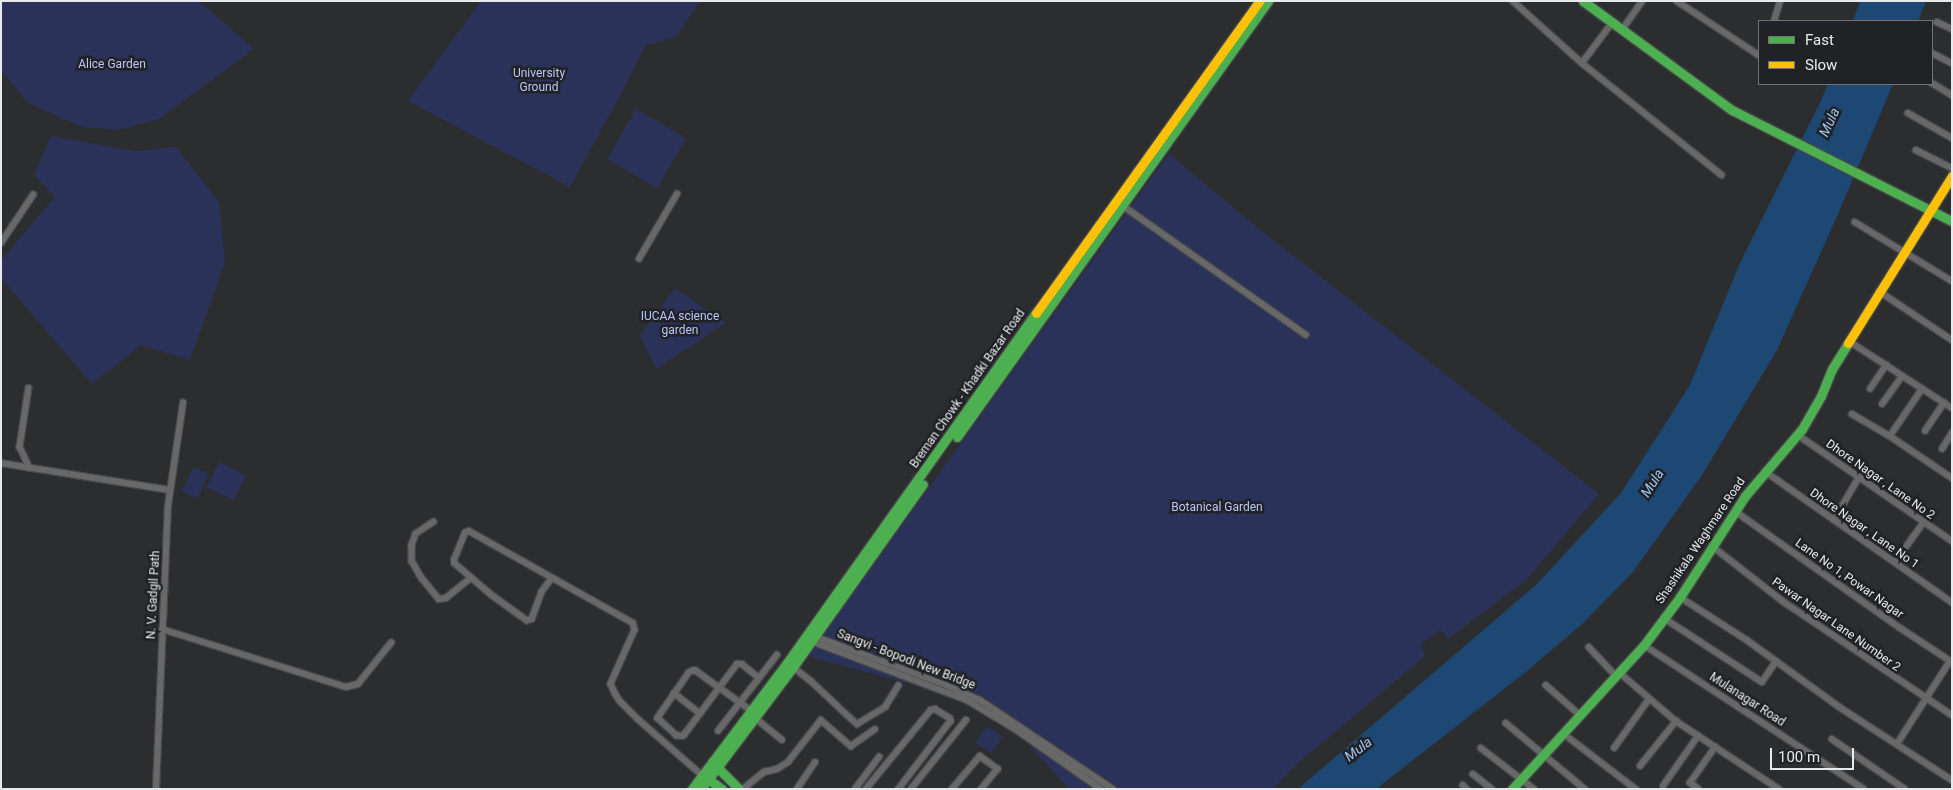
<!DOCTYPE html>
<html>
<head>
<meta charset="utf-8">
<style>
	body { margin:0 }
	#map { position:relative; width:1953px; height:790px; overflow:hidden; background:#2c2d2f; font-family:Roboto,sans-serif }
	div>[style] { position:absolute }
	.green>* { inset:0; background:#2a325a; transform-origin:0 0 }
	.water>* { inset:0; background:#1d4873 }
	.roads { filter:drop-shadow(1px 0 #47484a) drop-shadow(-1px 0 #47484a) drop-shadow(0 1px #47484a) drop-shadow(0 -1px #47484a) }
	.street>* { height:5.5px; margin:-2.75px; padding:0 2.75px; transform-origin:2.75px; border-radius:2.75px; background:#686869 }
	.fast>* { height:9px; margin:-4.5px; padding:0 4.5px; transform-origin:4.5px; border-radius:4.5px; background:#4caf50 }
	.slow>* { height:9px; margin:-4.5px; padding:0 4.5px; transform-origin:4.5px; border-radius:4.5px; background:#ffc107 }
	span { translate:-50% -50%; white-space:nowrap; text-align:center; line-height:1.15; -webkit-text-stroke:5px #212226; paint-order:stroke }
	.park-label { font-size:12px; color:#b9c7fb }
	.street-label { font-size:12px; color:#e8e9eb }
	.water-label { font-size:14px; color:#9ec5f0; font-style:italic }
	.frame { position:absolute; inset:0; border:2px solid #e8e9eb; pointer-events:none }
	.legend { position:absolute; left:1758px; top:20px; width:175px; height:65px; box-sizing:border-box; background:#212226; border:1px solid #717275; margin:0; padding:6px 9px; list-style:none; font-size:15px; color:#e8e9eb }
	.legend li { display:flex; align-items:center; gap:10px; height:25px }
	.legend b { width:25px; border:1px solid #717275 }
	.scale { position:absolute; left:1770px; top:748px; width:84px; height:22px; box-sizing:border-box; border:2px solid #e8e9eb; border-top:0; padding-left:6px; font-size:15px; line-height:18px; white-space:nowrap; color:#e8e9eb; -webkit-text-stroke:4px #212226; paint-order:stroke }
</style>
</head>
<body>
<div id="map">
	<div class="green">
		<div style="clip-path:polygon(1px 1px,199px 1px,254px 49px,159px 119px,119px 130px,82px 127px,28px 103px,1px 70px)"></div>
		<div style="clip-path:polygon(481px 1px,700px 1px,677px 36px,645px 46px,623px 90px,570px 187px,408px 101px)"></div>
		<div style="left:636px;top:109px;width:58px;height:58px;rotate:30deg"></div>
		<div style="clip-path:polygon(51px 136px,135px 151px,176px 147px,219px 202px,225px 263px,190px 360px,141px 345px,92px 384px,1px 278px,1px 260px,55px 197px,34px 175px)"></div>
		<div style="clip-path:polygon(1169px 154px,1259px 229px,1599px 494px,1526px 580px,1448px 639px,1441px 630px,1421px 644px,1425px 656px,1298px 763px,1273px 789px,1069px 789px,1022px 737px,994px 720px,958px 701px,910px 684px,808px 656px)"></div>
		<div style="clip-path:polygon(675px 288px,726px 323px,656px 369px,640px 335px)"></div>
		<div style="left:219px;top:462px;width:30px;height:28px;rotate:26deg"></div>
		<div style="left:193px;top:467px;width:17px;height:27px;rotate:24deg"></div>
		<div style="left:987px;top:726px;width:19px;height:20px;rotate:35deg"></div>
	</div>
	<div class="water">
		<div style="clip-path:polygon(1860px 1px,1926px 1px,1918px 21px,1853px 21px)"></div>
		<div style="clip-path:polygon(1828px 84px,1893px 84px,1838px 214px,1777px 350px,1702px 475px,1633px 572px,1583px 623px,1527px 671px,1376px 789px,1298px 789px,1537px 584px,1621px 493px,1690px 385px,1739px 265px,1818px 107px)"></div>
	</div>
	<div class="roads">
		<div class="street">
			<div style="left:1513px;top:1px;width:93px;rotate:41.9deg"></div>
			<div style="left:1582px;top:63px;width:179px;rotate:38.7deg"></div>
			<div style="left:1677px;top:1px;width:98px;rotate:33.4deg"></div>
			<div style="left:1774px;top:21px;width:21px;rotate:-73deg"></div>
			<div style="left:1937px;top:22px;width:17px;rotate:25deg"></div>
			<div style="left:1622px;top:30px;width:35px;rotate:-55deg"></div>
			<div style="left:1932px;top:53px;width:22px;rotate:27deg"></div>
			<div style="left:1582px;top:63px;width:50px;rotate:-53.1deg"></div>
			<div style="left:1932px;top:83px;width:23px;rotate:31deg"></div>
			<div style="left:1908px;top:113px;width:51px;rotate:29.6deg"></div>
			<div style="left:1916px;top:150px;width:40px;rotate:26.6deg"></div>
			<div style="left:1122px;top:205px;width:225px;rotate:35.2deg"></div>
			<div style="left:1855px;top:222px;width:114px;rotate:31.3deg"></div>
			<div style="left:1px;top:243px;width:58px;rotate:-56.3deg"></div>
			<div style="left:639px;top:259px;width:75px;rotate:-59.7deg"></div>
			<div style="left:1879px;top:291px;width:88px;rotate:33.9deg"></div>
			<div style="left:1849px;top:341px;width:123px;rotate:33deg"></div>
			<div style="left:29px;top:388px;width:60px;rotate:98.7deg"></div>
			<div style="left:20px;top:447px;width:23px;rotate:65deg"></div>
			<div style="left:1870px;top:389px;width:29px;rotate:-56deg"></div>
			<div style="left:1882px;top:404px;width:34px;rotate:-54deg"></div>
			<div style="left:1852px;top:414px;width:44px;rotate:30.1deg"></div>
			<div style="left:1890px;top:436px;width:75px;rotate:34.1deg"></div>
			<div style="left:1925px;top:431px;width:34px;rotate:-56deg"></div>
			<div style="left:1798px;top:435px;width:187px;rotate:34.5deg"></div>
			<div style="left:1890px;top:436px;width:57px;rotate:-55.8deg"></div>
			<div style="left:1942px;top:449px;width:19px;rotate:-58deg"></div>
			<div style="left:1px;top:463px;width:171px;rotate:9.1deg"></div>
			<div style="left:1766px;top:472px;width:227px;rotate:35deg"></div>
			<div style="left:1735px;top:511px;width:201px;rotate:35.3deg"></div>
			<div style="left:1899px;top:627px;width:64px;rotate:33.4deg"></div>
			<div style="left:1834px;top:520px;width:50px;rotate:-59.8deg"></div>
			<div style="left:434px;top:522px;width:22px;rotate:146deg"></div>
			<div style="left:416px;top:534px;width:12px;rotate:110deg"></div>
			<div style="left:412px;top:545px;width:16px;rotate:90deg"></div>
			<div style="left:412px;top:561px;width:20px;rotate:60deg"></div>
			<div style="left:422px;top:578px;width:27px;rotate:51deg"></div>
			<div style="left:439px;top:599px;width:7px;rotate:-8deg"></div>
			<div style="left:446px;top:598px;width:32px;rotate:-39deg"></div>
			<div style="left:1712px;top:546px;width:91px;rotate:37.9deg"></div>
			<div style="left:1784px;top:602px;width:202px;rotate:33.9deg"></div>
			<div style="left:1895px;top:562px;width:49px;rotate:-54.1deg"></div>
			<div style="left:551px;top:580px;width:15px;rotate:127deg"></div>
			<div style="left:542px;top:592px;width:29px;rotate:110deg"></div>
			<div style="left:532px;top:619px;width:5px;rotate:158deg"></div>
			<div style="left:527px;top:621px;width:44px;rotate:-144.2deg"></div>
			<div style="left:491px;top:595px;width:48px;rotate:-139.3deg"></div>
			<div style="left:455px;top:564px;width:4px;rotate:-104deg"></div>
			<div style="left:454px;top:560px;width:29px;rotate:-68deg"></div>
			<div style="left:465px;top:533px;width:4px;rotate:-27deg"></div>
			<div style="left:469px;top:531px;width:188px;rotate:29.3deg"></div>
			<div style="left:633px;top:623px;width:7px;rotate:74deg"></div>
			<div style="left:635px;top:630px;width:59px;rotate:114deg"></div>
			<div style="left:611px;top:684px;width:10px;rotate:66deg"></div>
			<div style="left:615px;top:693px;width:9px;rotate:58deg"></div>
			<div style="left:620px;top:701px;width:25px;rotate:45deg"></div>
			<div style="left:638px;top:719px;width:85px;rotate:41.2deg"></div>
			<div style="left:1680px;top:597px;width:80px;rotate:32.7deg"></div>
			<div style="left:1747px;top:640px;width:116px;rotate:35.9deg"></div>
			<div style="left:1841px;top:708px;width:132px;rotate:33deg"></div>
			<div style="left:1664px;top:618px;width:117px;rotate:33.1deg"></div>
			<div style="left:1762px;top:682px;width:25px;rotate:-56deg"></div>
			<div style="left:162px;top:629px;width:193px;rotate:17.5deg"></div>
			<div style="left:346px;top:687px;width:12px;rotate:-14deg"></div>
			<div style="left:358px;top:684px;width:53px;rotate:-51.2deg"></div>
			<div style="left:814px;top:636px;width:141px;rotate:20.4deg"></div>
			<div style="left:946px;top:685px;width:37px;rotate:24deg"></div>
			<div style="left:980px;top:700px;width:160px;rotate:33.8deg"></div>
			<div style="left:811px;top:641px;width:167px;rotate:20.7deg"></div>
			<div style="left:967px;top:700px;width:58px;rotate:31deg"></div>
			<div style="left:1017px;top:730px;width:103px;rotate:35.1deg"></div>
			<div style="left:1644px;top:645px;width:263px;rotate:33.2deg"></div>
			<div style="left:1589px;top:647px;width:40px;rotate:47deg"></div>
			<div style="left:793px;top:667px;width:23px;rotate:38deg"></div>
			<div style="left:811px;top:681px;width:63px;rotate:43.1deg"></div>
			<div style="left:857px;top:724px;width:33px;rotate:-31deg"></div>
			<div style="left:885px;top:707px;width:25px;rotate:-58deg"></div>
			<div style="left:1619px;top:672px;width:75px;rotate:40.7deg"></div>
			<div style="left:1676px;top:721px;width:123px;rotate:33.4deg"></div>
			<div style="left:1546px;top:685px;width:45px;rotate:41.4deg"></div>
			<div style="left:674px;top:693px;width:33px;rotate:38deg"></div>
			<div style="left:751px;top:711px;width:39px;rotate:-144deg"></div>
			<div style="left:719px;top:688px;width:29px;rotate:-144deg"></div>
			<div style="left:696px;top:671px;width:3px;rotate:180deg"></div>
			<div style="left:693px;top:671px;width:4px;rotate:153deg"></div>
			<div style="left:689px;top:673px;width:55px;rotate:124.6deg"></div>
			<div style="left:658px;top:718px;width:25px;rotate:43deg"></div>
			<div style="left:676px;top:735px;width:6px;rotate:9deg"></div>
			<div style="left:682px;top:736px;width:2px;rotate:-27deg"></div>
			<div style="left:684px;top:735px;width:59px;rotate:-53.3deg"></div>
			<div style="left:719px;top:688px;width:30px;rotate:-53deg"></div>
			<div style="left:737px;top:664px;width:5px"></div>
			<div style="left:742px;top:664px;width:21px;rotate:39deg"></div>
			<div style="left:754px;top:717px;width:36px;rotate:39deg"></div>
			<div style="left:1506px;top:723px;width:103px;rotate:39.9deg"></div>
			<div style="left:718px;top:731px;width:96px;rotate:-52.2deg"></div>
			<div style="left:1564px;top:734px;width:91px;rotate:37.4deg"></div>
			<div style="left:1832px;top:739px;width:88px;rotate:34.4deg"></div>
			<div style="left:1897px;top:744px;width:98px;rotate:-57.4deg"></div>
			<div style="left:1481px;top:748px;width:67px;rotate:37.7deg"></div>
			<div style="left:1614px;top:748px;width:60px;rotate:-54.5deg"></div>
			<div style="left:1640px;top:766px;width:58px;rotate:-51.3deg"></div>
			<div style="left:1473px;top:774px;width:24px;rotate:38deg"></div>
			<div style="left:1463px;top:785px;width:6px;rotate:45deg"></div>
			<div style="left:1663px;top:786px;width:61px;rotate:-55deg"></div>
			<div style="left:156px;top:789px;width:283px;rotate:-87.6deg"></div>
			<div style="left:168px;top:506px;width:104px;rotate:-81.7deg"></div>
			<div style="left:743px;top:789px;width:27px;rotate:-39deg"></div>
			<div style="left:764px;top:772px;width:13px;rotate:-13deg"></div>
			<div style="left:777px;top:769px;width:13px;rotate:-32deg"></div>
			<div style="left:788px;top:762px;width:53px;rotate:-51.8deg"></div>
			<div style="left:821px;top:720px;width:40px;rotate:41deg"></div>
			<div style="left:851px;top:746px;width:29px;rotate:-35deg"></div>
			<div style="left:797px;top:789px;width:32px;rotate:-56deg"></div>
			<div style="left:855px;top:789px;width:40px;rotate:-53deg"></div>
			<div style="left:866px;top:789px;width:102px;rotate:-50.6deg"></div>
			<div style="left:931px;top:710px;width:4px;rotate:-14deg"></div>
			<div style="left:935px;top:709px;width:17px;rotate:31deg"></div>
			<div style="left:950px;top:718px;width:3px;rotate:72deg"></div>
			<div style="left:951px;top:721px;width:86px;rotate:127.4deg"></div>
			<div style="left:911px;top:789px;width:88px;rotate:-51.4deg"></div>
			<div style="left:952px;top:789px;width:43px;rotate:-49.7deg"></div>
			<div style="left:980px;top:756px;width:22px;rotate:36deg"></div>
			<div style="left:998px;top:769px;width:26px;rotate:129deg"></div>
			<div style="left:1698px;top:789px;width:10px;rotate:-143deg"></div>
			<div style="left:1690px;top:783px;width:44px;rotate:-55.2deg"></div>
		</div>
		<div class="fast">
			<div style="left:1583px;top:1px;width:185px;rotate:36.2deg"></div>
			<div style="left:1732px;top:110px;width:246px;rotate:26.8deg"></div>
			<div style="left:957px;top:437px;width:536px;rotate:-54.5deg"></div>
			<div style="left:712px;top:762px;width:38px;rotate:45deg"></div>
			<div style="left:704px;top:776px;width:22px;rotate:36deg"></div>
			<div style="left:692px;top:789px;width:158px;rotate:-53deg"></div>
			<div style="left:787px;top:663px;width:430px;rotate:-54.6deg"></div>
			<div style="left:701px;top:789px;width:153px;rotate:-53deg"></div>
			<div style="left:793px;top:667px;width:224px;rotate:-54.6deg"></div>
			<div style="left:1512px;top:789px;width:195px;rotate:-47.5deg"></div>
			<div style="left:1644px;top:645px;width:60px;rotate:-53.1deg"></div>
			<div style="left:1680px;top:597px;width:120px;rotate:-57.2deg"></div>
			<div style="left:1745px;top:496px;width:88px;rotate:-49.6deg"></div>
			<div style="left:1802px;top:429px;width:38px;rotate:-60deg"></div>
			<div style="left:1821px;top:396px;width:29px;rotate:-68deg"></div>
			<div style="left:1832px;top:369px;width:31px;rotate:-58deg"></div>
		</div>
		<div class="slow">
			<div style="left:1036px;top:313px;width:384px;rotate:-54.4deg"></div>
			<div style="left:1848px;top:343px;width:197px;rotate:-58.1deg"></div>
		</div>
	</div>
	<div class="park-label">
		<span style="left:112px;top:65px">Alice Garden</span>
		<span style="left:539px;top:81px">University<br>Ground</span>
		<span style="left:680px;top:324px">IUCAA science<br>garden</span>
		<span style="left:1217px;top:508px">Botanical Garden</span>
	</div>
	<div class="street-label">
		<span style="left:968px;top:389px;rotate:-55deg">Breman Chowk - Khadki Bazar Road</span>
		<span style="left:1880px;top:480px;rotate:35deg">Dhore Nagar , Lane No 2</span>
		<span style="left:1864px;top:529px;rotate:35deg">Dhore Nagar , Lane No 1</span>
		<span style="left:1701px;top:541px;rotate:-56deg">Shashikala Waghmare Road</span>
		<span style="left:1849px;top:579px;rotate:35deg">Lane No 1, Powar Nagar</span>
		<span style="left:154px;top:595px;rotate:-87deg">N. V. Gadgil Path</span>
		<span style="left:1836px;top:625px;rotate:35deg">Pawar Nagar Lane Number 2</span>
		<span style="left:906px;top:660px;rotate:21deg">Sangvi - Bopodi New Bridge</span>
		<span style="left:1747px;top:700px;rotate:33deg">Mulanagar Road</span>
	</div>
	<div class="water-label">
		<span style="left:1829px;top:122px;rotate:-65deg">Mula</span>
		<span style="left:1652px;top:483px;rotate:-57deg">Mula</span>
		<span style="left:1358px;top:749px;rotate:-37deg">Mula</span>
	</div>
	<div class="frame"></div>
	<ul class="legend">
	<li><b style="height:6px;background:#4caf50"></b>Fast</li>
	<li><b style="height:6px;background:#ffc107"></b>Slow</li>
	</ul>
	<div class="scale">100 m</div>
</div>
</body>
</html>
